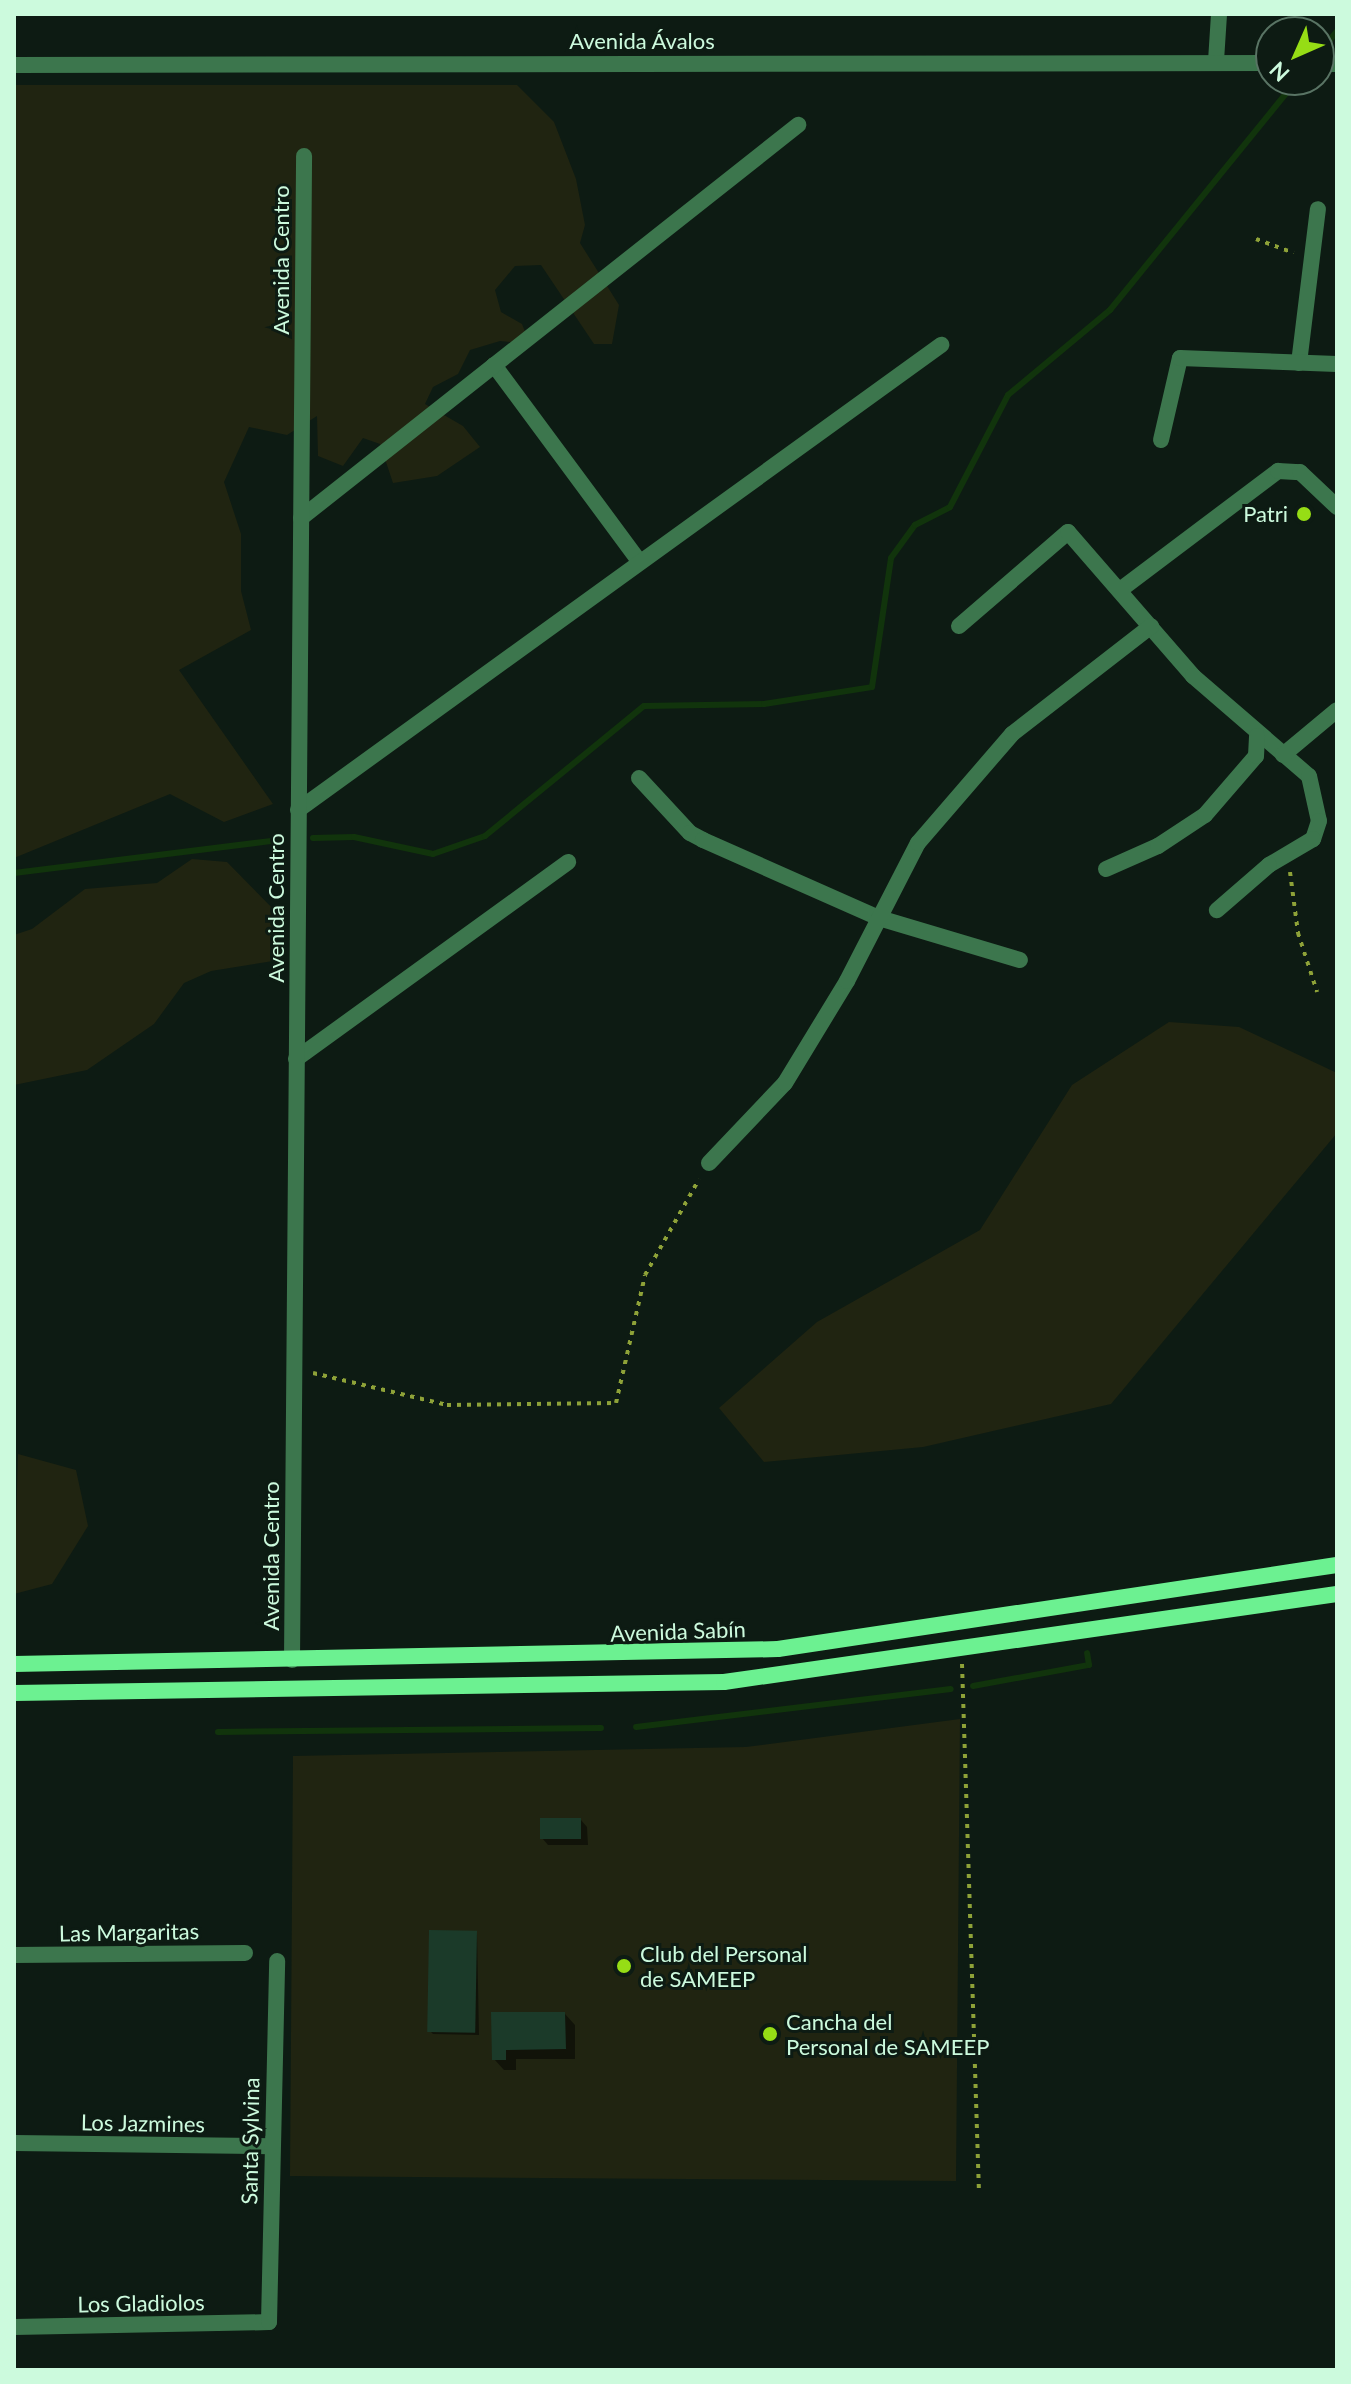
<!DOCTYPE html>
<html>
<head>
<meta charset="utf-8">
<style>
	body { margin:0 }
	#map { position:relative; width:1351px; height:2384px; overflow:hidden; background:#0d1b13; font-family:Lato,sans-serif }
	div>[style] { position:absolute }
	.green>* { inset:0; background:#202411 }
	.shadow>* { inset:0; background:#0007 }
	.stream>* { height:6px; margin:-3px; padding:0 3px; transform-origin:3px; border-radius:3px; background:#11340c }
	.building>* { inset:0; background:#1b3a29; transform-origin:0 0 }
	.path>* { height:4px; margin-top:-2px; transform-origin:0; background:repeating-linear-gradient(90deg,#8ea238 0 4px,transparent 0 10px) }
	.minor>* { height:16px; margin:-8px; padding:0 8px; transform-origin:8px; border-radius:8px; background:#3c764d }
	.tertiary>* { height:16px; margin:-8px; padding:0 8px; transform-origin:8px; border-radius:8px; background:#3c764d }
	.secondary>* { height:16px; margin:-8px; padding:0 8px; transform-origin:8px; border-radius:8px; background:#6cf191 }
	.dots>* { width:22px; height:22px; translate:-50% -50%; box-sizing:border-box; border:4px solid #0d1b13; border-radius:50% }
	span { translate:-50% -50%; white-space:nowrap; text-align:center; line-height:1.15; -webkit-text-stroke:6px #0d1b13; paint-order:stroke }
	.street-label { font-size:22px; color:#ccfadd }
	.poi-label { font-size:22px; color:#ccfadd }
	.right { translate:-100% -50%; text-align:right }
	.left { translate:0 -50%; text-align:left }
	.frame { position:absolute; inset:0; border:16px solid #ccfadd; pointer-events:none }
	.north { position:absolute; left:1255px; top:16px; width:80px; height:80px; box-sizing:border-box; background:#0d1b13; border:2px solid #597464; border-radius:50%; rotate:225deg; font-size:22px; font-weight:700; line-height:32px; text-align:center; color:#ccfadd }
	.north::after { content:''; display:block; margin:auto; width:28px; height:36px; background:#96dd15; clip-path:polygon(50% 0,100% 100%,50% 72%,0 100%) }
</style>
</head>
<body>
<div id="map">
	<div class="green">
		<div style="clip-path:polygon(14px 85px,517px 85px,554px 122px,576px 179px,585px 225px,580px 243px,619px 305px,612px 344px,594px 344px,541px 265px,515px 266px,495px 290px,501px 312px,522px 324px,530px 344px,500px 341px,470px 350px,458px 374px,433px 387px,425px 404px,463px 426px,480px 447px,437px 476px,393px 483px,380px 444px,363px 438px,343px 466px,318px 456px,317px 416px,287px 435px,249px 427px,224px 482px,241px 534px,241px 591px,251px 630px,179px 670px,273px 804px,224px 822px,170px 794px,14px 858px)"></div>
		<div style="clip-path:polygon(192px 859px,227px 862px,279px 915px,273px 961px,211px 971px,184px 983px,154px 1024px,87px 1070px,14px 1085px,14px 935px,32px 929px,85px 889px,157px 883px)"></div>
		<div style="clip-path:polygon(1169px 1022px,1239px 1027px,1337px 1073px,1337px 1133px,1111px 1404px,923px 1447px,764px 1462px,719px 1408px,817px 1322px,980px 1230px,1072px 1085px)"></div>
		<div style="clip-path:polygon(18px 1454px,76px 1470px,88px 1526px,52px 1584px,14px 1594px)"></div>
		<div style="clip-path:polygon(960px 1719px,956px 2181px,290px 2176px,293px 1756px,746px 1747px)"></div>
	</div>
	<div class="shadow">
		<div style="clip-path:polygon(581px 1820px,587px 1827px,588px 1845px,548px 1845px,542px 1838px)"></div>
		<div style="clip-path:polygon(477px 1933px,479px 2035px,433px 2034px,430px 2031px)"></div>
		<div style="clip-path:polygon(493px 2014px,565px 2014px,575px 2025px,575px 2059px,516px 2059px,516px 2070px,504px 2070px,494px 2059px)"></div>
	</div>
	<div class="stream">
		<div style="left:1329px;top:41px;width:13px;rotate:-51deg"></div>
		<div style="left:313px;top:838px;width:41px;rotate:-1.4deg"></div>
		<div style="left:354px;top:837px;width:81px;rotate:12.1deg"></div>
		<div style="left:433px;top:854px;width:55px;rotate:-19.1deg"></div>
		<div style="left:485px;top:836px;width:205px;rotate:-39.3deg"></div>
		<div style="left:644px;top:706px;width:120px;rotate:-1deg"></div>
		<div style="left:764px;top:704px;width:109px;rotate:-8.9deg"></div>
		<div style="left:872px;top:687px;width:130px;rotate:-81.6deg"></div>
		<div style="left:891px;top:558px;width:41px;rotate:-54deg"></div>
		<div style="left:915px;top:525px;width:39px;rotate:-27deg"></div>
		<div style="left:950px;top:507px;width:126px;rotate:-62.6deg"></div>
		<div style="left:1008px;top:395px;width:133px;rotate:-39.8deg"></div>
		<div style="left:1110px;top:310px;width:287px;rotate:-50.9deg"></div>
		<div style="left:14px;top:873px;width:266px;rotate:-7.1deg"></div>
		<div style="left:973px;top:1686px;width:118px;rotate:-10.3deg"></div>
		<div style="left:1089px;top:1665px;width:12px;rotate:-99deg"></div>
		<div style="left:636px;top:1727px;width:317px;rotate:-6.9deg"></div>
		<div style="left:218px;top:1732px;width:383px;rotate:-0.6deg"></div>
	</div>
	<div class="building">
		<div style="left:540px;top:1818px;width:41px;height:21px"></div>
		<div style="left:429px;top:1930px;width:48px;height:102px;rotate:1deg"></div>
		<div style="clip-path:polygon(491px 2012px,565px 2012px,566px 2049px,506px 2050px,506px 2060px,492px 2060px)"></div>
	</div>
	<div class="path">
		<div style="left:1256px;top:239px;width:40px;rotate:20.2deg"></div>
		<div style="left:1290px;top:872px;width:62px;rotate:82.5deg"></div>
		<div style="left:1298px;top:933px;width:62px;rotate:72.1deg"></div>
		<div style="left:313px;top:1373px;width:138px;rotate:13.4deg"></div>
		<div style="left:447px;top:1405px;width:169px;rotate:-0.7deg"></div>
		<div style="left:616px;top:1403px;width:131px;rotate:-77.2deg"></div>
		<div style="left:645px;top:1275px;width:110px;rotate:-60.6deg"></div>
		<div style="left:962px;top:1664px;width:529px;rotate:88.16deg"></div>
	</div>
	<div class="minor">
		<div style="left:1216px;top:61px;width:47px;rotate:-86.3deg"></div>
		<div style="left:1299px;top:363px;width:155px;rotate:-83deg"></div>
		<div style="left:494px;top:365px;width:244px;rotate:53.5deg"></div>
		<div style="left:1161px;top:440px;width:84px;rotate:-77deg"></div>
		<div style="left:1180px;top:358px;width:157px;rotate:2.2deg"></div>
		<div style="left:301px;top:518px;width:634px;rotate:-38.33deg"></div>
		<div style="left:1120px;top:590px;width:198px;rotate:-37deg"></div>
		<div style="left:1278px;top:471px;width:22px;rotate:3deg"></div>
		<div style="left:1300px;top:472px;width:51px;rotate:43.4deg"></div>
		<div style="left:959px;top:626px;width:144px;rotate:-40.8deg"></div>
		<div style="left:1068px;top:532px;width:191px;rotate:49deg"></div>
		<div style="left:1193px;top:676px;width:153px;rotate:40.8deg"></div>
		<div style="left:1309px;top:776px;width:46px;rotate:77.5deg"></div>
		<div style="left:1319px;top:821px;width:19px;rotate:108deg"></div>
		<div style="left:1313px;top:839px;width:51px;rotate:149.4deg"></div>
		<div style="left:1269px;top:865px;width:69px;rotate:139.1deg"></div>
		<div style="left:1283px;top:755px;width:70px;rotate:-39.8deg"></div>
		<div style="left:639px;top:778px;width:75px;rotate:47.2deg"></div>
		<div style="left:690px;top:833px;width:15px;rotate:28deg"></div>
		<div style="left:703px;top:840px;width:193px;rotate:23.9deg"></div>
		<div style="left:879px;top:918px;width:147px;rotate:16.6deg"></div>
		<div style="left:298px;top:810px;width:794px;rotate:-35.87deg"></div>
		<div style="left:1106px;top:869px;width:57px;rotate:-23.9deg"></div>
		<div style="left:1158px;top:846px;width:56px;rotate:-33.4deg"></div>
		<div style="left:1205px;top:815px;width:78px;rotate:-49.2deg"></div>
		<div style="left:1256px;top:756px;width:20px;rotate:-87deg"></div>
		<div style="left:296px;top:1059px;width:336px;rotate:-35.9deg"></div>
		<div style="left:709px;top:1163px;width:110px;rotate:-46.5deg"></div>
		<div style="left:785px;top:1083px;width:119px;rotate:-58.7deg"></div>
		<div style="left:847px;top:981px;width:155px;rotate:-62.8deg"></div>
		<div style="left:918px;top:843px;width:144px;rotate:-49.2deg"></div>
		<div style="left:1012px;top:734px;width:176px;rotate:-37.8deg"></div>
		<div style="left:292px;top:1660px;width:1504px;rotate:-89.54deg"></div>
		<div style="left:14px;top:1955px;width:231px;rotate:-0.5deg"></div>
		<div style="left:14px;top:2143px;width:258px;rotate:0.7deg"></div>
		<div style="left:14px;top:2327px;width:255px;rotate:-1.1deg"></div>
		<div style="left:269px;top:2322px;width:361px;rotate:-88.7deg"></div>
	</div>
	<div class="tertiary">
		<div style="left:1319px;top:64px;width:18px"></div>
		<div style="left:14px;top:65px;width:1257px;rotate:-0.09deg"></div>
	</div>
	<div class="secondary">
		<div style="left:14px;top:1664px;width:764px;rotate:-1.12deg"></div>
		<div style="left:778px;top:1649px;width:565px;rotate:-8.55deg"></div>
		<div style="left:14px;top:1693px;width:710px;rotate:-0.89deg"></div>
		<div style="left:724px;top:1682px;width:619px;rotate:-8.17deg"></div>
	</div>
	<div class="dots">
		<div style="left:1304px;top:514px;background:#96dd15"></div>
		<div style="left:624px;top:1966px;background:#96dd15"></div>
		<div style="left:770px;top:2034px;background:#96dd15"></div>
	</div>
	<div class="street-label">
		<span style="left:642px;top:41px">Avenida Ávalos</span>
		<span style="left:281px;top:260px;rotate:-90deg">Avenida Centro</span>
		<span style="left:276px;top:908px;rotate:-90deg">Avenida Centro</span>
		<span style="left:271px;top:1556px;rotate:-90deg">Avenida Centro</span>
		<span style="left:678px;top:1631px;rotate:-2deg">Avenida Sabín</span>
		<span style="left:129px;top:1932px;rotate:-1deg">Las Margaritas</span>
		<span style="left:143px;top:2123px;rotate:1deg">Los Jazmines</span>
		<span style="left:250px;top:2141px;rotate:-89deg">Santa Sylvina</span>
		<span style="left:141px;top:2303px;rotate:-1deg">Los Gladiolos</span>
	</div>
	<div class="poi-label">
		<span class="right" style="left:1288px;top:514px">Patri</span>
		<span class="left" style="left:640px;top:1966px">Club del Personal<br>de SAMEEP</span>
		<span class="left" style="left:786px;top:2034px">Cancha del<br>Personal de SAMEEP</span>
	</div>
	<div class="frame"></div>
	<div class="north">N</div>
</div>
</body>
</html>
